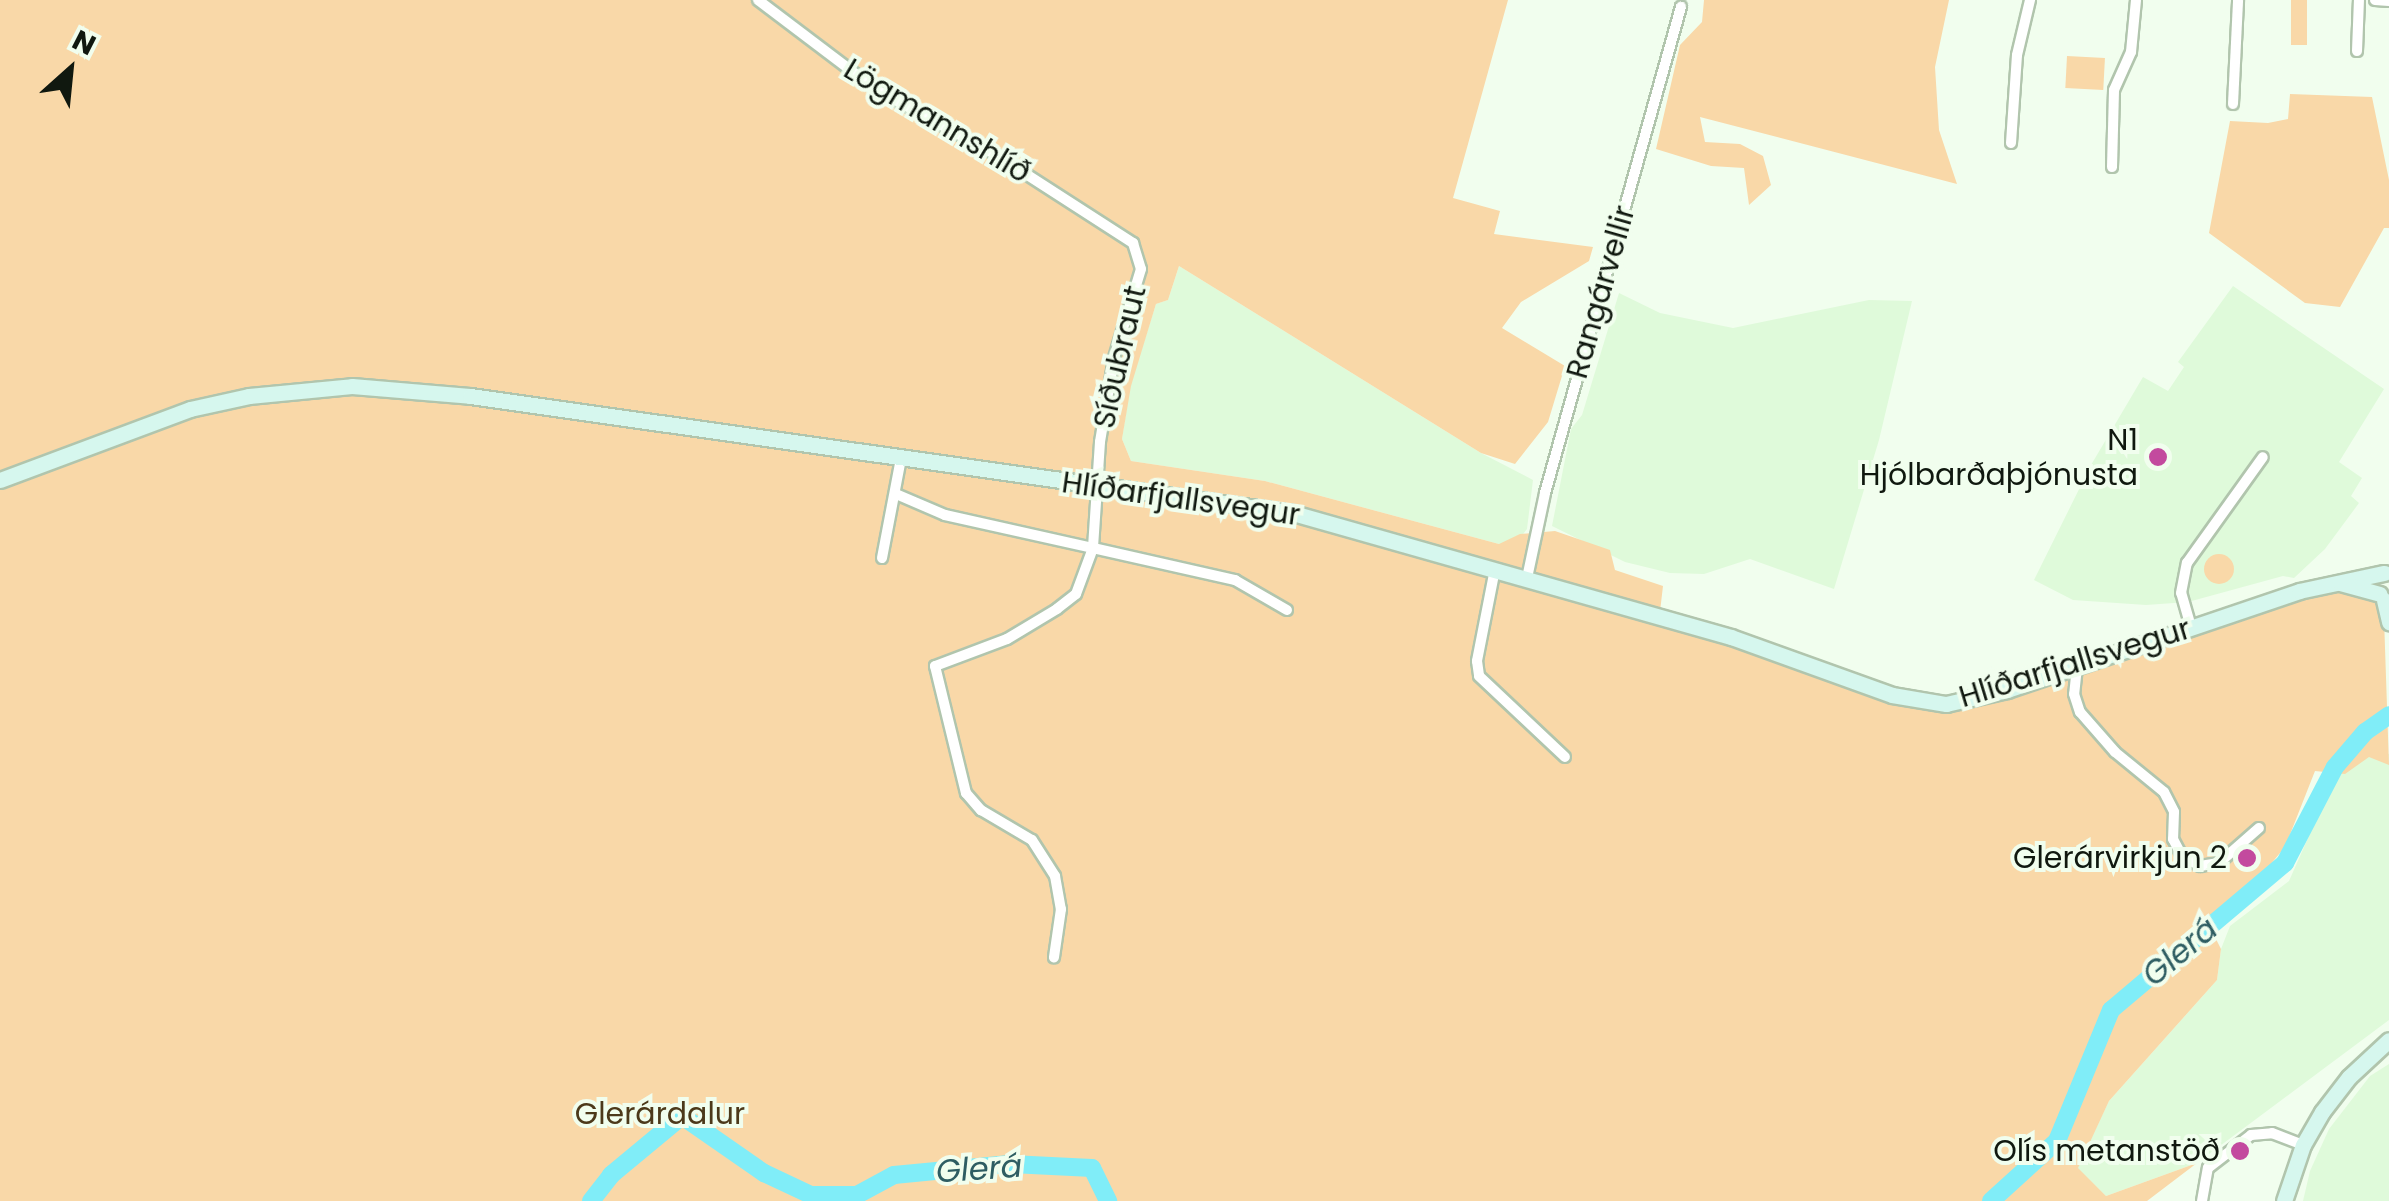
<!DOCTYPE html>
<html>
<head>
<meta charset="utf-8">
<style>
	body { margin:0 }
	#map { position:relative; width:2389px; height:1201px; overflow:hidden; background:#f1feee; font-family:Poppins,sans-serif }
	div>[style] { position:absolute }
	.built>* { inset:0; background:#dffada }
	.green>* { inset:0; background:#f9d8a8; transform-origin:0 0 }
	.round { border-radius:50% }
	.river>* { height:18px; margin:-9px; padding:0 9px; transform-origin:9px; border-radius:9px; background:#80edf8 }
	.roads { filter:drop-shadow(2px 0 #b1c5ad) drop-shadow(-2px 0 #b1c5ad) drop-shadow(0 2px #b1c5ad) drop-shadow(0 -2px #b1c5ad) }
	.street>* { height:10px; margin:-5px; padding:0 5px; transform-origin:5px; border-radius:5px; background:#fff }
	.secondary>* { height:15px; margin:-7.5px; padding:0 7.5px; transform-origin:7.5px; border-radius:7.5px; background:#d6f7ee }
	.dots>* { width:28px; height:28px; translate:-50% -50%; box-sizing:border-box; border:5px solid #f1feee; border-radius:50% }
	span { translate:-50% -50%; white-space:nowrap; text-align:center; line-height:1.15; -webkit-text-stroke:8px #f1feee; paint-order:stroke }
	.street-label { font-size:30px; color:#10180f }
	.poi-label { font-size:30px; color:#10180f }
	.right { translate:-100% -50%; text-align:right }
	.park-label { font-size:30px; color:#4c391a }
	.water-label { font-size:32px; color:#2e5d62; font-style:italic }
	.north { position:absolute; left:20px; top:20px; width:100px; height:100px; -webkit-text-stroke:8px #f1feee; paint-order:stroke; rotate:27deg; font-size:28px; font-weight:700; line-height:40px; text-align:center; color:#10180f }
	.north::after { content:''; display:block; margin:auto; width:35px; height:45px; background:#10180f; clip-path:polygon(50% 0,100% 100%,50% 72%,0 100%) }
</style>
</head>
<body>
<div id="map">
	<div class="built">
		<div style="clip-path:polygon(1179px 266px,1481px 453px,1533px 480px,1527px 529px,1516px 543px,1499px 544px,1265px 481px,1131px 461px,1122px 439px,1130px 386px,1156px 304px,1168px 300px)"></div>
		<div style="clip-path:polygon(2233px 286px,2384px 389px,2339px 462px,2362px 478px,2351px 496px,2359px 503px,2325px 549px,2294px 578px,2283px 576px,2188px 602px,2146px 605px,2073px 600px,2034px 580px,2091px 465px,2143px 377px,2168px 391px,2184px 367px,2178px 362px)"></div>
		<div style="clip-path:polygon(1619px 293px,1660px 313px,1733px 328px,1869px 300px,1912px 301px,1879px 440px,1834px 589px,1750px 559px,1704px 574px,1670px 573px,1625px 562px,1552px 526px,1571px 429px,1582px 415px)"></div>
		<div style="clip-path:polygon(2352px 754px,2389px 754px,2389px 1020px,2197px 1163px,2106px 1196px,2077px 1168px,2109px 1101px,2217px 980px,2221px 949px,2230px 926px,2289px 881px,2327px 795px)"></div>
		<div style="clip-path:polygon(2389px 1064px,2389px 1201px,2303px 1201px,2310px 1171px,2329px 1129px,2370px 1076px)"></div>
	</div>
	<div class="green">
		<div style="clip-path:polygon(0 0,1508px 0,1453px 198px,1500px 211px,1494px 234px,1593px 247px,1589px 261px,1521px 302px,1502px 328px,1565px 366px,1548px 422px,1515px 464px,1481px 453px,1179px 266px,1168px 300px,1156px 304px,1131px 386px,1122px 439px,1131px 461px,1265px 481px,1499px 544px,1520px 534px,1555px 531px,1610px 550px,1615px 570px,1663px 586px,1659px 620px,1884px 699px,1925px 709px,1996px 702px,2314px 591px,2338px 587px,2379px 600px,2384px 618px,2389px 765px,2369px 757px,2345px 774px,2315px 771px,2285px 847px,2255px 883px,2208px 923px,2221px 949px,2217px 980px,2109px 1101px,2078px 1168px,2106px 1196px,2197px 1163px,2147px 1201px,0 1201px)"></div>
		<div style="clip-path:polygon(1704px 0,1949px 0,1935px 67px,1939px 130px,1957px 184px,1700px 117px,1705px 142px,1740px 144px,1763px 156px,1771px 185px,1749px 205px,1744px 168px,1711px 166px,1656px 149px,1680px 45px,1702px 22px)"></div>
		<div style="left:2291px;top:0;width:16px;height:45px"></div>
		<div style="left:2067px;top:56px;width:38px;height:32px;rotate:3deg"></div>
		<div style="clip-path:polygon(2290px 94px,2372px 97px,2389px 180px,2389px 228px,2384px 228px,2340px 307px,2305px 303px,2209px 233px,2230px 121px,2268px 123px,2288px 119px)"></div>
		<div class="round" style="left:2204px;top:554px;width:30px;height:30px"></div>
	</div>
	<div class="river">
		<div style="left:591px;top:1201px;width:33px;rotate:-52deg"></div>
		<div style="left:611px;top:1175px;width:92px;rotate:-39.7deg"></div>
		<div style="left:682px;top:1116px;width:100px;rotate:34.8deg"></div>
		<div style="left:764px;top:1173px;width:52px;rotate:25.1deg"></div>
		<div style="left:811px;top:1195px;width:46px"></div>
		<div style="left:857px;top:1195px;width:42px;rotate:-28.4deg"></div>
		<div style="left:894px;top:1175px;width:116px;rotate:-5.5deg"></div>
		<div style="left:1009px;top:1164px;width:83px;rotate:2.8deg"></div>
		<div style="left:1092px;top:1168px;width:37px;rotate:64deg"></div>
		<div style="left:1991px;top:1201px;width:89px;rotate:-42.3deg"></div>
		<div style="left:2057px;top:1141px;width:142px;rotate:-67.6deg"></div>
		<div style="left:2111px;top:1010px;width:228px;rotate:-40.2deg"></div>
		<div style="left:2285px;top:863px;width:108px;rotate:-62.5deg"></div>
		<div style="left:2335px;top:767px;width:46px;rotate:-49.4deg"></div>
		<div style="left:2365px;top:732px;width:29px;rotate:-35deg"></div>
	</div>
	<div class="roads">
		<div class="street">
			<div style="left:758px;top:0;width:149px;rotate:37.1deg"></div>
			<div style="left:877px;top:90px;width:138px;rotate:28.6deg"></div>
			<div style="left:998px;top:156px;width:161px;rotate:32.8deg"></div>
			<div style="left:1133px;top:243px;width:27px;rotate:73deg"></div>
			<div style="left:1141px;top:269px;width:93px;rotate:106.9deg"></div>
			<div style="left:1114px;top:358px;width:85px;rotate:99.5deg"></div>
			<div style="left:1100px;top:442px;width:106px;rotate:93.8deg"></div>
			<div style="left:1093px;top:548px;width:146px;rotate:12.7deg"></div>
			<div style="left:1235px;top:580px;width:60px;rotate:30deg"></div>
			<div style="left:2375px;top:0;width:14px;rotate:4deg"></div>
			<div style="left:2357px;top:51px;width:51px;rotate:-87.8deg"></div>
			<div style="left:2233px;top:104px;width:104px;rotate:-87.2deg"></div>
			<div style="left:2011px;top:143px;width:88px;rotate:-86.1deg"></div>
			<div style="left:2017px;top:55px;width:57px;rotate:-76.7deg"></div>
			<div style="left:2112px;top:167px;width:77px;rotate:-88.5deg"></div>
			<div style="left:2114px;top:90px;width:42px;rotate:-65.9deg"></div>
			<div style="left:2131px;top:52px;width:52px;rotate:-84.5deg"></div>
			<div style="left:896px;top:494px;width:53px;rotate:23.2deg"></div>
			<div style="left:945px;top:515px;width:152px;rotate:12.6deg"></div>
			<div style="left:1093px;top:548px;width:49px;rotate:110.3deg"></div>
			<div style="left:1076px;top:594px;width:24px;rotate:142deg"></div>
			<div style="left:1057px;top:609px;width:58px;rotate:149deg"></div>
			<div style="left:1007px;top:639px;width:77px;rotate:159.4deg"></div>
			<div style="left:935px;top:666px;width:131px;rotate:76.3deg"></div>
			<div style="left:966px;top:793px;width:23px;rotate:49deg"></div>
			<div style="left:981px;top:810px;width:59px;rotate:30.5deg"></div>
			<div style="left:1032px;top:840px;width:43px;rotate:57.4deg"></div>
			<div style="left:1055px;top:876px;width:34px;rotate:80deg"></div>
			<div style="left:1061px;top:909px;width:49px;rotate:98.3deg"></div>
			<div style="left:882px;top:558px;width:102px;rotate:-79.2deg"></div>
			<div style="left:1495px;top:569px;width:94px;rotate:101.1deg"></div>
			<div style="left:1477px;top:661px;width:15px;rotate:82deg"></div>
			<div style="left:1479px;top:676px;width:118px;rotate:43.3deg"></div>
			<div style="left:1527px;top:578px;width:87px;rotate:-78deg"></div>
			<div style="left:1545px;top:493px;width:505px;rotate:-74.37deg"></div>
			<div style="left:2191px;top:627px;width:35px;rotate:-106deg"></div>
			<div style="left:2181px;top:593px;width:31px;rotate:-79deg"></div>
			<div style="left:2187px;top:563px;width:130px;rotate:-54.4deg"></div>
			<div style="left:2077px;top:667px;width:27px;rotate:96deg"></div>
			<div style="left:2074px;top:694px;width:19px;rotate:72deg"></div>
			<div style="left:2080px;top:712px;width:53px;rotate:48.8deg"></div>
			<div style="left:2115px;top:752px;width:63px;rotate:39.2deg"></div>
			<div style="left:2164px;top:792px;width:22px;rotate:63deg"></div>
			<div style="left:2174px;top:812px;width:27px;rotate:92deg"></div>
			<div style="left:2173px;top:839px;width:19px;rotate:62deg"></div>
			<div style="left:2182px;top:856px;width:21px;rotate:29deg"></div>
			<div style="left:2200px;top:866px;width:19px;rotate:-9deg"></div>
			<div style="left:2219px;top:863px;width:53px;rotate:-41.2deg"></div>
			<div style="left:2202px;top:1201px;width:34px;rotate:-80deg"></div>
			<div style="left:2208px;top:1168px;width:54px;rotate:-37.5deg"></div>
			<div style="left:2251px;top:1135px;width:21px;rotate:-5deg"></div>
			<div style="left:2272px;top:1133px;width:33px;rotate:21deg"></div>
		</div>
		<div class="secondary">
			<div style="left:0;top:480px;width:203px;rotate:-20.5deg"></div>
			<div style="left:190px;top:409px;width:60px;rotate:-12.4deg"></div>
			<div style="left:249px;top:396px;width:103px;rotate:-5.5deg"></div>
			<div style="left:352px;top:386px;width:118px;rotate:4.8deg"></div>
			<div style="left:470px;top:396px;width:831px;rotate:8.09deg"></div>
			<div style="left:1293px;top:513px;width:455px;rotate:15.8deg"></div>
			<div style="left:1731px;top:637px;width:171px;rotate:19.8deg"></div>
			<div style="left:1892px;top:695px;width:55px;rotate:9.5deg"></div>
			<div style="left:1946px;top:704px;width:63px;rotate:-12.9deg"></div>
			<div style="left:2007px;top:690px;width:308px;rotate:-18.7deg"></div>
			<div style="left:2299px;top:591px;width:87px;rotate:-12deg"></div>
			<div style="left:2340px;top:583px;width:41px;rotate:15.4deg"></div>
			<div style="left:2384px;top:600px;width:23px;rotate:77deg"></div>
			<div style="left:2284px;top:1201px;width:59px;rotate:-71.3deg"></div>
			<div style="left:2303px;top:1145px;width:38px;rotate:-60deg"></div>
			<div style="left:2322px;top:1112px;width:44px;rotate:-52.4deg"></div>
			<div style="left:2349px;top:1077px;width:54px;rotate:-42.8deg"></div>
		</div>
	</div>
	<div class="dots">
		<div style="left:2158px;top:457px;background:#c34a9e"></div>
		<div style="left:2247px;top:858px;background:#c34a9e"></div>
		<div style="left:2240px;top:1151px;background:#c34a9e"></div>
	</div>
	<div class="street-label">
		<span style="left:937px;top:121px;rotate:31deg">Lögmannshlíð</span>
		<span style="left:1601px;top:292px;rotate:-74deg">Rangárvellir</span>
		<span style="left:1120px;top:357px;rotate:-77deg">Síðubraut</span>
		<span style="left:1181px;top:499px;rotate:8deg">Hlíðarfjallsvegur</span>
		<span style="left:2075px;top:663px;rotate:-17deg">Hlíðarfjallsvegur</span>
	</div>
	<div class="poi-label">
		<span class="right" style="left:2138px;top:457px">N1<br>Hjólbarðaþjónusta</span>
		<span class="right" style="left:2227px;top:858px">Glerárvirkjun 2</span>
		<span class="right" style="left:2220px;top:1151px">Olís metanstöð</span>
	</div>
	<div class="park-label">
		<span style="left:660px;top:1114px">Glerárdalur</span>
	</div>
	<div class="water-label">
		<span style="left:2180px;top:952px;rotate:-40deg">Glerá</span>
		<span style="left:979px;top:1169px;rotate:-4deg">Glerá</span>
	</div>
	<div class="north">N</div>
</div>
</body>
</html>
